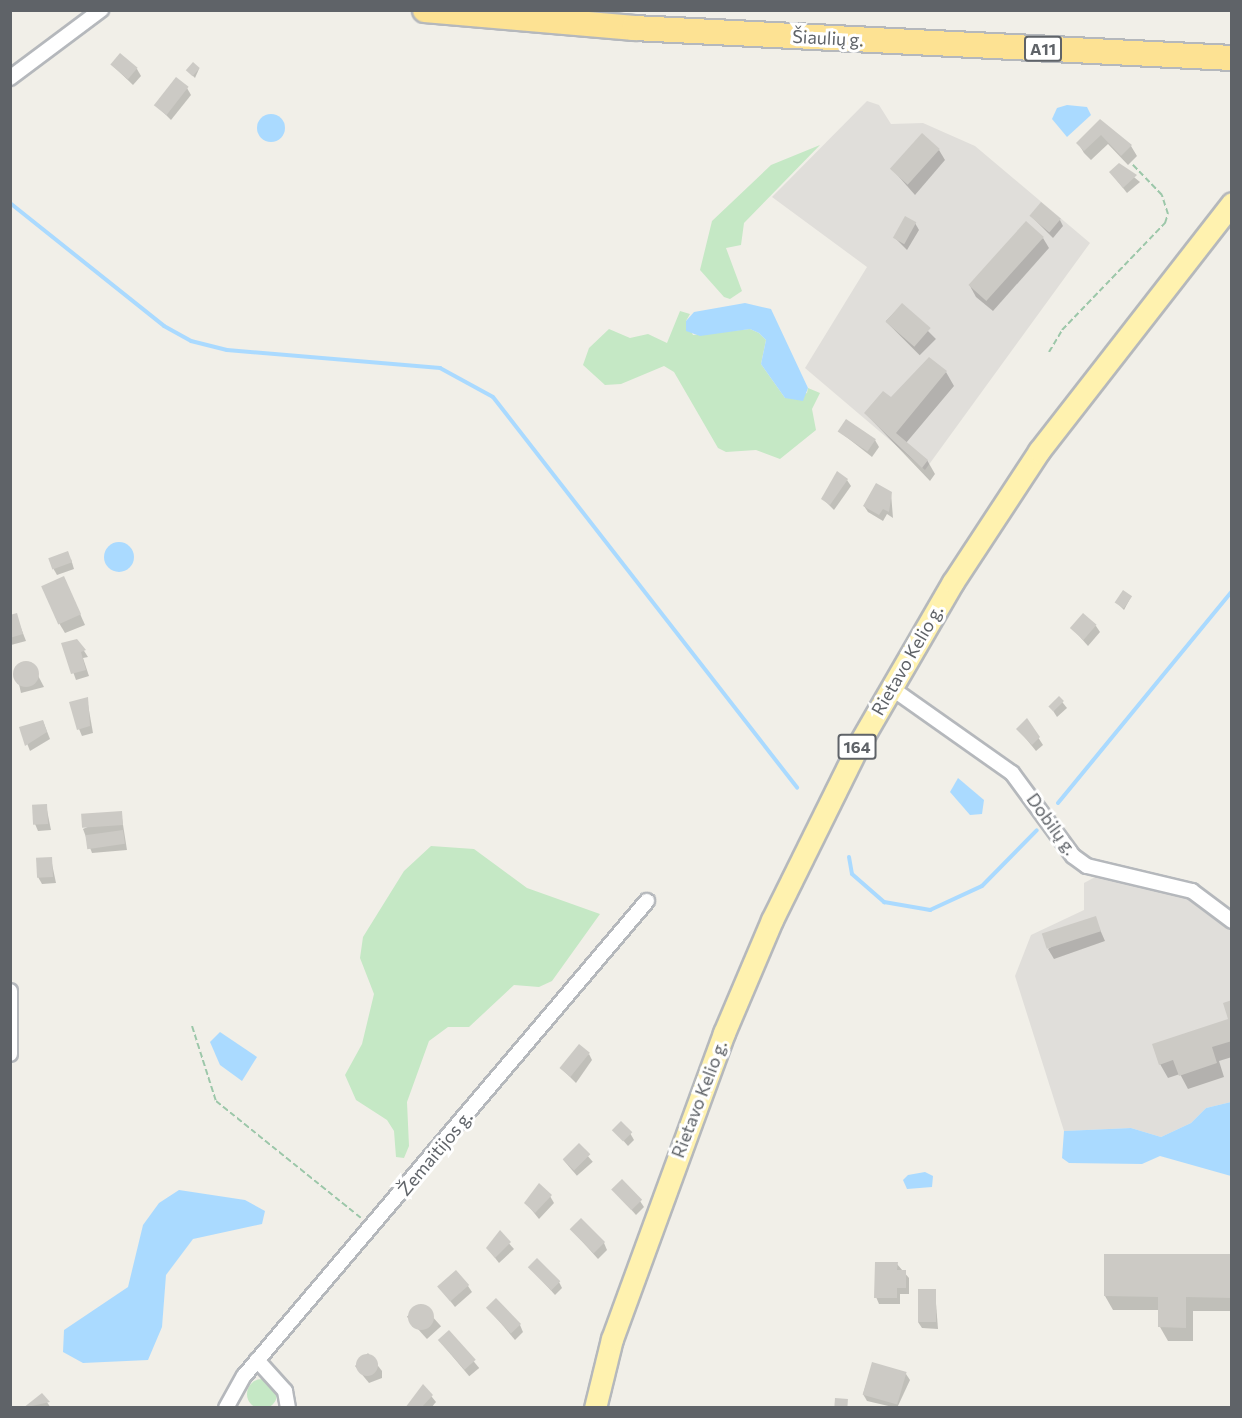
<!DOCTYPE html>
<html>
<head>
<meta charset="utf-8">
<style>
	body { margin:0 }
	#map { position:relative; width:1242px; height:1418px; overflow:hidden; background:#f1efe8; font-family:Commissioner,sans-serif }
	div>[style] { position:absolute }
	.industrial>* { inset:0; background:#e0deda }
	.green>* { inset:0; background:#c5e8c5 }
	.round { border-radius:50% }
	.water>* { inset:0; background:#aadaff }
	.shadow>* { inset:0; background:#0003; transform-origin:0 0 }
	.stream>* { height:4px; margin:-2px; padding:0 2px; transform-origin:2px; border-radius:2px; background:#aadaff }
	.building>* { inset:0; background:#cccac5; transform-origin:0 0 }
	.path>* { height:2px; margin-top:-1px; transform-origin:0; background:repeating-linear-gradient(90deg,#9cc7a9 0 6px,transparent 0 9px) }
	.roads { filter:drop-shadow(2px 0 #b5b8bc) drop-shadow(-2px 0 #b5b8bc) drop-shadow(0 2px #b5b8bc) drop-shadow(0 -2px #b5b8bc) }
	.street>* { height:14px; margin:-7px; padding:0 7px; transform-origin:7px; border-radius:7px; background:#fff }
	.primary>* { height:21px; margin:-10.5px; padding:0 10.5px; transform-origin:10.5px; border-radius:10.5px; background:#fff2af }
	.highway>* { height:24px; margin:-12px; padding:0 12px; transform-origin:12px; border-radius:12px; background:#fde293 }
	span { translate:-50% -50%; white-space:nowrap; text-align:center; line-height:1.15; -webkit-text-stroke:6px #fff; paint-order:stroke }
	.shield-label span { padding:2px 4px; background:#fff; border:2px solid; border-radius:4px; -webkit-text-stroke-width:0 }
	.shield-label { font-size:16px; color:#5f6368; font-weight:700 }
	.street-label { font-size:18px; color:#5f6368 }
	.frame { position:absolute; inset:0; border:12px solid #5f6368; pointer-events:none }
</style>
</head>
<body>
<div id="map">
	<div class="industrial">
		<div style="clip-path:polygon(867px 101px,879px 105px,891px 124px,923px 123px,975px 146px,1090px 243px,925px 470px,805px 368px,867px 267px,772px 197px)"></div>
		<div style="clip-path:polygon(1114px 867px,1182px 881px,1231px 913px,1231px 1102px,1206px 1108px,1191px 1123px,1161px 1137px,1131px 1128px,1064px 1131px,1015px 976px,1031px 935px,1084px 910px,1084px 883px)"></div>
	</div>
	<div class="green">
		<div style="clip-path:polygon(820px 145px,744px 223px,741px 245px,726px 248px,742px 291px,730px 299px,724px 297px,700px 270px,712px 221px,771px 165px)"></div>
		<div style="clip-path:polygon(680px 311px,690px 314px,686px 321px,693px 335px,750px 329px,759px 333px,766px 340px,761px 364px,785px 398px,807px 393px,808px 388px,820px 393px,812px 409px,816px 430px,780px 459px,756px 450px,726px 452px,718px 448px,674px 372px,664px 366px,621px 384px,605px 385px,583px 365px,589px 348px,609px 329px,630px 338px,648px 334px,667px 343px)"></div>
		<div style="clip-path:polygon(431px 846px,474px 849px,527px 888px,600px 914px,552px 981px,539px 987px,514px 985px,469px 1027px,448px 1027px,429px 1041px,407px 1102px,409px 1146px,404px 1158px,396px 1157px,394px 1131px,387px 1120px,356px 1100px,345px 1075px,362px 1044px,374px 994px,360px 958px,363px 937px,404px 871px)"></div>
		<div class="round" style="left:247px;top:1379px;width:30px;height:30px"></div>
	</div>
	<div class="water">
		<div style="clip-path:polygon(1067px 105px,1087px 107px,1091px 115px,1067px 137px,1052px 119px,1057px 108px)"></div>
		<div class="round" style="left:257px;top:114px;width:28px;height:28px"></div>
		<div style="clip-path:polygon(745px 303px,771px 309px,808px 388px,803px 401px,785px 398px,761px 364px,766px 340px,759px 333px,750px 329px,700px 336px,686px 331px,686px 321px,694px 312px)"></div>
		<div class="round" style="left:104px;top:542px;width:30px;height:30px"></div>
		<div style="clip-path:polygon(958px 778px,984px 800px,982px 814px,970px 815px,950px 792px)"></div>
		<div style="clip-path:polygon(220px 1032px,257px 1057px,242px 1081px,220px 1065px,210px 1042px)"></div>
		<div style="clip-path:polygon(1231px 1102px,1231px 1176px,1160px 1156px,1142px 1164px,1069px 1163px,1062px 1158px,1064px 1131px,1131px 1128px,1161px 1137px,1191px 1123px,1206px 1108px)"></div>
		<div style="clip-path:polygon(925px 1172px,933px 1176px,932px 1187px,907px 1189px,903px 1180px,908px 1175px)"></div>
		<div style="clip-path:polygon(179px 1190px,245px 1200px,265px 1211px,262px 1224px,193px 1239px,166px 1275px,162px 1327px,148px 1360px,83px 1363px,63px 1352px,64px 1330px,128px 1287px,143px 1225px,159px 1203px)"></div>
	</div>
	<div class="shadow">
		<div style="clip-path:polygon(112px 65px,137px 69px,141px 76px,133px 85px)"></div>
		<div style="clip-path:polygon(199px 69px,195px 78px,188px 71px)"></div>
		<div style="clip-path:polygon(187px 88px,191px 95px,171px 120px,156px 105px)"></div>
		<div style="clip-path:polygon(1100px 121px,1131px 146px,1137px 156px,1128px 165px,1108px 144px,1091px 160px,1084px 153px,1078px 143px)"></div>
		<div style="clip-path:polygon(939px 150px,945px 160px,915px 195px,892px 169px)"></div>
		<div style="clip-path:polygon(1119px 165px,1140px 182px,1127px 193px,1111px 173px)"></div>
		<div style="clip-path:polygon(1031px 216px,1060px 220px,1063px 226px,1053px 238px)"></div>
		<div style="clip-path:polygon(915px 223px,919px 230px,907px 250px,895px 238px)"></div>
		<div style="clip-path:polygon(1043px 238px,1049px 248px,993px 311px,976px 297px,970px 286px)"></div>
		<div style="left:902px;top:305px;width:48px;height:23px;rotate:45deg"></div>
		<div style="clip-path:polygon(946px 372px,954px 386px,906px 443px,927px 460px,935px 474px,930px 481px,866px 414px)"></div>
		<div style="clip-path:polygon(840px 432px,875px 440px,879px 447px,872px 457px)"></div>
		<div style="clip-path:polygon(847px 480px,851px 486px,834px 510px,823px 499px)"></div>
		<div style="clip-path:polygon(891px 493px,893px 518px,887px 514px,883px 521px,868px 512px,864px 506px)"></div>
		<div style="clip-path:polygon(71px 559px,74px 569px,57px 575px,53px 568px)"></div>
		<div style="clip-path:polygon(69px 589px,85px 625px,65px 633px,59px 623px)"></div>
		<div style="clip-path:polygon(1131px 597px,1124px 610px,1116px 602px)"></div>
		<div style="clip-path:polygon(16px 615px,26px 641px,11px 645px,10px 616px)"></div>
		<div style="clip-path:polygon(1096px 626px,1100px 632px,1088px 646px,1072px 628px)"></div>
		<div style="clip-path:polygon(77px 640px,88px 657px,83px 658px,89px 676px,76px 680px,63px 644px)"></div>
		<div style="clip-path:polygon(31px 662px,44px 687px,21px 693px,15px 667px)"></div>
		<div style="clip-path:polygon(1059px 698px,1067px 708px,1057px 717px,1050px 706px)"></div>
		<div style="clip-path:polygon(87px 699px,93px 733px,82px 736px,79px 729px)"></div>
		<div style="clip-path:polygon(1027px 720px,1043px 745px,1036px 751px,1018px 729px)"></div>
		<div style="clip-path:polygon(43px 721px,50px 739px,30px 751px,21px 728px)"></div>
		<div style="clip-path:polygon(46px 805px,51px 830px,38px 831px,35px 824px)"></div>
		<div style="clip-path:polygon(121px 812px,127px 850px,92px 853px,83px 829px)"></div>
		<div style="clip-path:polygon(51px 859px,56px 883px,42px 884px,38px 877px)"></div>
		<div style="clip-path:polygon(1095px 918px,1105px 941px,1054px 959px,1048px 949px)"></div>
		<div style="clip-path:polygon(1232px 1002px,1232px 1057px,1219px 1061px,1224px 1077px,1188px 1089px,1180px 1074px,1168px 1078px,1160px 1064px,1230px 1020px)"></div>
		<div style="clip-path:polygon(589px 1054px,592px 1060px,576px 1083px,562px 1069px)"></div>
		<div style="clip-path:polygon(614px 1130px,630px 1133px,634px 1140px,628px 1146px)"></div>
		<div style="left:579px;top:1146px;width:21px;height:21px;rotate:49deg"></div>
		<div style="clip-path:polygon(613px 1189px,640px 1201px,644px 1207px,636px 1215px)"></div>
		<div style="clip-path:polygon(550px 1196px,554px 1203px,539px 1219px,526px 1203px)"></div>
		<div style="clip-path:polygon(571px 1229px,604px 1243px,607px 1250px,598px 1259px)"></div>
		<div style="clip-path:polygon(500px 1233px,514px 1249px,499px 1263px,488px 1249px)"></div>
		<div style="clip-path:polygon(1232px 1256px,1232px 1311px,1193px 1311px,1193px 1341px,1168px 1341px,1160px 1327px,1160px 1310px,1113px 1310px,1105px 1296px)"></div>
		<div style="clip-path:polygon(897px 1264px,909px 1278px,909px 1294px,900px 1294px,900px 1304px,879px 1304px,876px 1297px)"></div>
		<div style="clip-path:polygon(530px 1267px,559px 1282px,562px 1288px,555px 1295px)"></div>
		<div style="clip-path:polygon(468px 1286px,472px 1292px,455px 1307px,439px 1287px)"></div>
		<div style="clip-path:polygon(935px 1290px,938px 1329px,922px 1328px,918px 1322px)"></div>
		<div style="left:421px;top:1304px;width:30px;height:19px;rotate:48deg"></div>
		<div style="clip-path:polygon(488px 1308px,520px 1325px,523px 1332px,515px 1340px)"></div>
		<div style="left:449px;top:1332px;width:47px;height:13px;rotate:50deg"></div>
		<div style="clip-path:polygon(368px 1353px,382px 1371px,382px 1378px,369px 1383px,355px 1366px)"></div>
		<div style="clip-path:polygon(873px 1363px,906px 1374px,910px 1380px,897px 1408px,867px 1401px,863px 1394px)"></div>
		<div style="clip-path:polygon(423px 1386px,436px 1402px,431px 1408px,406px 1408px)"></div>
		<div style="clip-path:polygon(42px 1395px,51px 1408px,26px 1408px)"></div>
	</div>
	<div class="stream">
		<div style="left:10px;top:203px;width:197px;rotate:38.6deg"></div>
		<div style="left:164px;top:326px;width:31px;rotate:29deg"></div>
		<div style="left:191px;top:341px;width:37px;rotate:14deg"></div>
		<div style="left:227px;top:350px;width:214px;rotate:4.8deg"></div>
		<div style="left:440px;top:368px;width:60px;rotate:28.7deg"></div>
		<div style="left:493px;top:397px;width:495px;rotate:52.1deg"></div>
		<div style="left:1058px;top:803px;width:274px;rotate:-50.6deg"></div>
		<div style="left:849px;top:857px;width:17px;rotate:80deg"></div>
		<div style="left:852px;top:874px;width:43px;rotate:41.2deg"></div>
		<div style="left:884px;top:902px;width:47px;rotate:9.9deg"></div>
		<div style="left:930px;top:910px;width:57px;rotate:-24.8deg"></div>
		<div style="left:982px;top:886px;width:78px;rotate:-45.5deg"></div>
	</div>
	<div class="building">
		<div style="left:120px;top:53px;width:23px;height:15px;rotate:40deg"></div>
		<div style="left:193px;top:62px;width:9px;height:11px;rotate:41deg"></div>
		<div style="left:176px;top:77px;width:16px;height:36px;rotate:38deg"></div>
		<div style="clip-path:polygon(1100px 119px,1132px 145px,1121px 156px,1101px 135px,1084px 151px,1076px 143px)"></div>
		<div style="left:922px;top:133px;width:24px;height:48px;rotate:42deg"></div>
		<div style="clip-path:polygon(1119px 163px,1137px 175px,1123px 188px,1109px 172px)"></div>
		<div style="left:1041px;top:202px;width:26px;height:18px;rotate:40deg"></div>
		<div style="left:905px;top:216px;width:13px;height:25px;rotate:29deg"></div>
		<div style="left:1026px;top:221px;width:24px;height:86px;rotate:42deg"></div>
		<div style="left:902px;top:303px;width:38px;height:25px;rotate:41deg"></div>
		<div style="clip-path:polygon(929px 357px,947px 371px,896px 433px,928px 460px,922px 468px,864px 413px,883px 391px,891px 397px)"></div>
		<div style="left:846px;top:419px;width:36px;height:15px;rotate:34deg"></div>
		<div style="clip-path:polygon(837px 471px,848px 479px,830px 505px,821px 499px)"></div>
		<div style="clip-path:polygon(876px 483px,892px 492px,889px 512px,883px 509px,879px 515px,863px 506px)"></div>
		<div style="left:68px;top:551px;width:12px;height:21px;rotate:70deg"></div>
		<div style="left:64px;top:576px;width:42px;height:25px;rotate:66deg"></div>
		<div style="left:1123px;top:590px;width:11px;height:15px;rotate:34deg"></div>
		<div style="clip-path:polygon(17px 613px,23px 634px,10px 638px,10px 615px)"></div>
		<div style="left:1083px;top:613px;width:18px;height:20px;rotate:41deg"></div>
		<div style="clip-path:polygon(77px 639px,86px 650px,81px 652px,86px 670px,71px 674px,61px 643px)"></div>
		<div class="round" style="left:13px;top:661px;width:26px;height:26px"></div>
		<div style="left:1059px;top:696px;width:7px;height:15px;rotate:45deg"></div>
		<div style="clip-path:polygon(88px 697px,90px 726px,77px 730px,69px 702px)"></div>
		<div style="clip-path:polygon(1027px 718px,1040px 737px,1032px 745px,1016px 729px)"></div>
		<div style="clip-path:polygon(43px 720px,47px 732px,25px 746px,19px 727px)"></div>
		<div style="left:47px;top:804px;width:20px;height:15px;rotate:87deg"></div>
		<div style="left:122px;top:811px;width:14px;height:41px;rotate:86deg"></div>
		<div style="left:123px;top:830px;width:14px;height:38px;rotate:82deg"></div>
		<div style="left:52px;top:857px;width:20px;height:16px;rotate:87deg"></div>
		<div style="left:1096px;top:916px;width:16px;height:57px;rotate:72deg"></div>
		<div style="clip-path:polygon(1232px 1000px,1232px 1041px,1212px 1047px,1217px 1063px,1179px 1076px,1173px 1060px,1159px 1065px,1152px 1044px,1228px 1019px,1223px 1003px)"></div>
		<div style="left:579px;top:1044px;width:14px;height:31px;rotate:39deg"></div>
		<div style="left:621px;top:1121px;width:16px;height:13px;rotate:45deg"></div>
		<div style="left:579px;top:1143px;width:16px;height:23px;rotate:45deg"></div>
		<div style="left:622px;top:1179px;width:29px;height:15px;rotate:46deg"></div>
		<div style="clip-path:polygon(539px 1183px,552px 1195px,535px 1213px,524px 1203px)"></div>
		<div style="left:581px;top:1218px;width:34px;height:16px;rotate:45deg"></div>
		<div style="clip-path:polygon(500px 1230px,511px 1242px,495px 1258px,486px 1248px)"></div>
		<div style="clip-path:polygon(1104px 1254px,1232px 1254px,1232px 1298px,1186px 1297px,1186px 1328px,1158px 1327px,1158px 1297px,1104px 1296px)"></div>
		<div style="left:537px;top:1258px;width:33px;height:13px;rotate:45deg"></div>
		<div style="clip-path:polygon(875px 1262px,898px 1262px,897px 1270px,906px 1270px,906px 1288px,897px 1288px,897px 1298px,874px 1298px)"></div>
		<div style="left:456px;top:1270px;width:20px;height:25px;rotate:49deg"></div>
		<div style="left:918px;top:1289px;width:18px;height:33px"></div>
		<div style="left:496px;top:1298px;width:36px;height:14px;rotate:46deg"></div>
		<div class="round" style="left:408px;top:1304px;width:26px;height:26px"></div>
		<div style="left:449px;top:1330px;width:40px;height:15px;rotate:48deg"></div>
		<div class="round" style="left:356px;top:1354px;width:22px;height:22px"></div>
		<div style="left:872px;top:1362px;width:36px;height:34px;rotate:16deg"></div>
		<div style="clip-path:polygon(423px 1384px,433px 1395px,421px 1408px,405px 1408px)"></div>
		<div style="clip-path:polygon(42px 1393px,50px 1402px,23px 1408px)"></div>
		<div style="left:835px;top:1398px;width:13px;height:10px;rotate:4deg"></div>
	</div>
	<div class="path">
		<div style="left:1049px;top:352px;width:26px;rotate:-59deg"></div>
		<div style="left:1062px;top:330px;width:149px;rotate:-46.1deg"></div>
		<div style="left:1165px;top:223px;width:9px;rotate:-72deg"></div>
		<div style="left:1168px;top:214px;width:20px;rotate:-108deg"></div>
		<div style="left:1162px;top:195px;width:42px;rotate:-134deg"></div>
		<div style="left:192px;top:1026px;width:79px;rotate:72.3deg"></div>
		<div style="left:216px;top:1101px;width:186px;rotate:38.9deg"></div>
	</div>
	<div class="roads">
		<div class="street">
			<div style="left:10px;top:78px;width:114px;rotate:-36.8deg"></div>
			<div style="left:890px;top:687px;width:149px;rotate:35.2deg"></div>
			<div style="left:1012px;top:773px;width:103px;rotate:53.7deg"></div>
			<div style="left:1073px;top:856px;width:17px;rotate:36deg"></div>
			<div style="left:1087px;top:866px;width:108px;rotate:13.4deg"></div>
			<div style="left:1192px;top:891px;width:50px;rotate:36.9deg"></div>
			<div style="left:10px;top:991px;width:63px;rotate:90deg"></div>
			<div style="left:257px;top:1360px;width:42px;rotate:47.9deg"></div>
			<div style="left:285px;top:1391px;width:17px;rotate:80deg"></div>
			<div style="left:226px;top:1408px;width:37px;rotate:-61deg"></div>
			<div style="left:244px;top:1376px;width:623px;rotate:-49.69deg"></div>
		</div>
		<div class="primary">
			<div style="left:595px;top:1408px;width:71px;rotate:-76.2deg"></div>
			<div style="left:612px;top:1339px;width:326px;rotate:-69.9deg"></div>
			<div style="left:724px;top:1033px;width:123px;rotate:-67deg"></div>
			<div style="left:772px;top:920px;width:196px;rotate:-63.7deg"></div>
			<div style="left:859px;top:744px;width:187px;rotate:-59.9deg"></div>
			<div style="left:953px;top:582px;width:157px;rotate:-56.7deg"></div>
			<div style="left:1039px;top:451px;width:314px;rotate:-52.1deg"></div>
		</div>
		<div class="highway">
			<div style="left:425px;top:10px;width:210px;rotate:4.9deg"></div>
			<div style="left:634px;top:28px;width:599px;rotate:2.87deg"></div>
		</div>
	</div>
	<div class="shield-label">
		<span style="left:1043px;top:49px">A11</span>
		<span style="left:857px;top:747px">164</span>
	</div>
	<div class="street-label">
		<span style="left:828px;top:38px;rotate:3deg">Šiaulių g.</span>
		<span style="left:907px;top:660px;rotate:-60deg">Rietavo Kelio g.</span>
		<span style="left:1052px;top:824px;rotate:54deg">Dobilų g.</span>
		<span style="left:699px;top:1099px;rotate:-69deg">Rietavo Kelio g.</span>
		<span style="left:435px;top:1153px;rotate:-50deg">Žemaitijos g.</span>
	</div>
	<div class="frame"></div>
</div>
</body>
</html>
